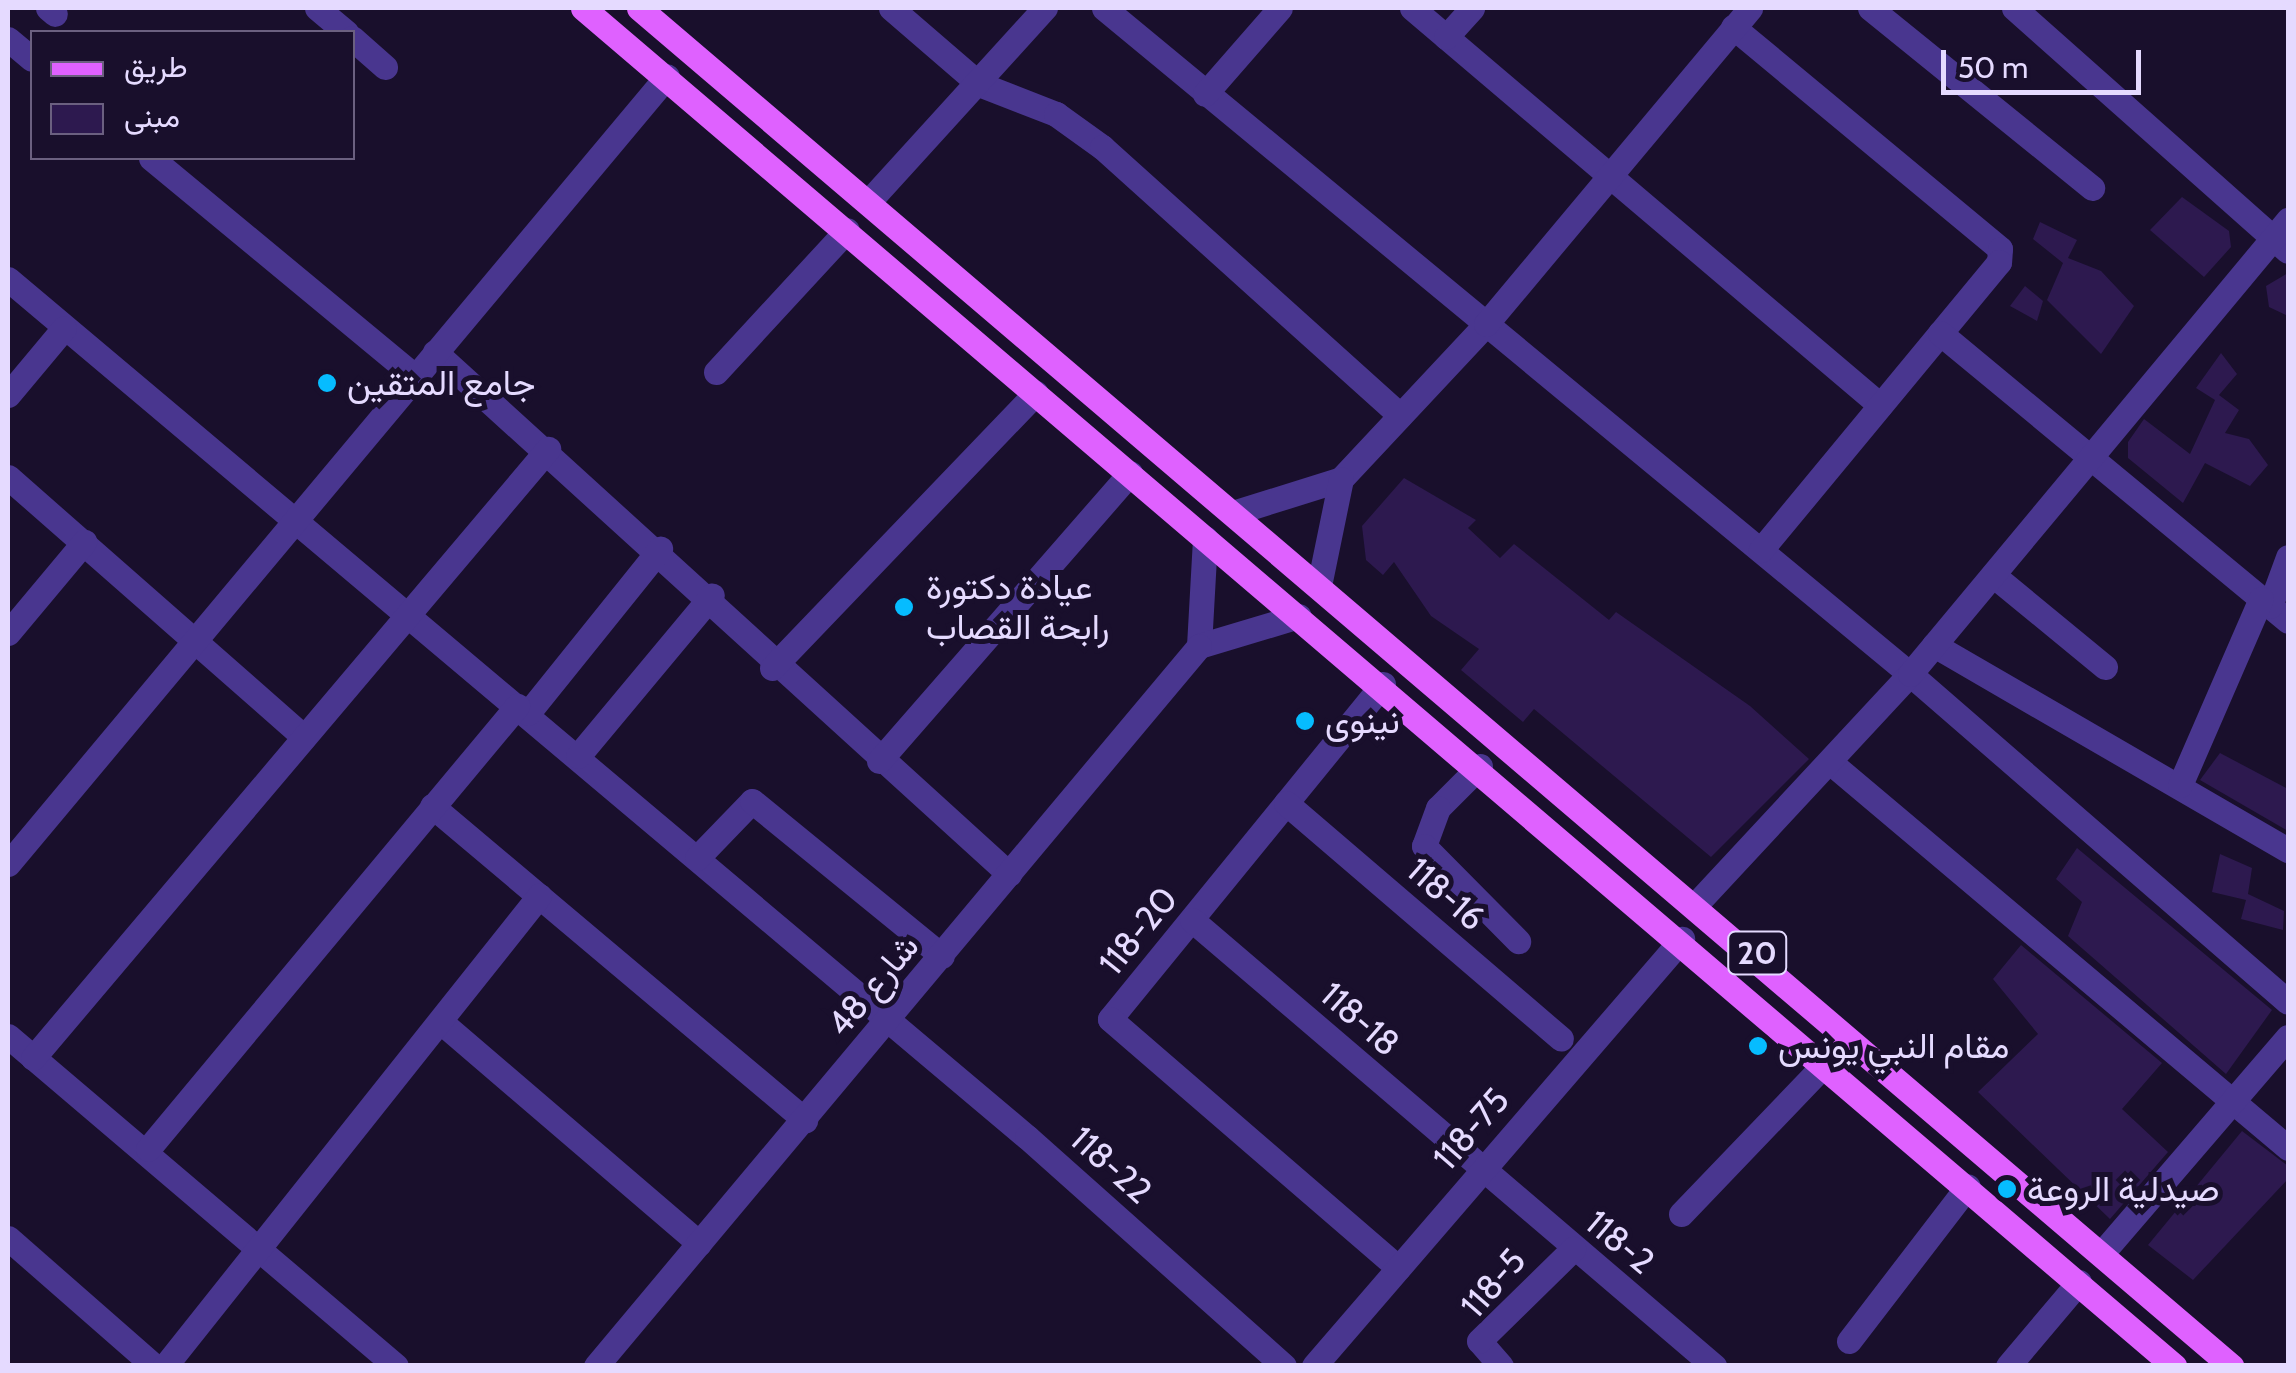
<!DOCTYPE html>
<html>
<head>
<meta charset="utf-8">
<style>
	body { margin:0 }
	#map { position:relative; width:2296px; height:1373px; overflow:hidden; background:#190f2c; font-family:Cabin,Vazirmatn,sans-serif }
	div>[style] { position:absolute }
	.building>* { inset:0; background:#2d194f }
	.minor>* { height:25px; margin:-12.5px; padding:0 12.5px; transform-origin:12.5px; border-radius:12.5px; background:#49368f }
	.major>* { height:25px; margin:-12.5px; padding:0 12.5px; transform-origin:12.5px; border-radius:12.5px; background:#df61ff }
	.dots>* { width:28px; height:28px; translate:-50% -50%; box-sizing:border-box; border:5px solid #190f2c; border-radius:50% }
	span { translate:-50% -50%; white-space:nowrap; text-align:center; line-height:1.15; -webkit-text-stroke:10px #190f2c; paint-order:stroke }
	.shield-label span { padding:2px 8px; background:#190f2c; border:2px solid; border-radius:8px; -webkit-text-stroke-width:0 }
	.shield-label { font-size:32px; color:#e5daff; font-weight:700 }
	.poi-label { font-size:35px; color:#e5daff }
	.left { translate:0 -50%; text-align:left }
	.street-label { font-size:35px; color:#e5daff }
	.frame { position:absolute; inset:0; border:10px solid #e5daff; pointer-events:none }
	.legend { position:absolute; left:30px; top:30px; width:325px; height:130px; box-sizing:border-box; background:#190f2c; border:2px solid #6b6080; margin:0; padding:12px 18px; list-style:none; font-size:30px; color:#e5daff }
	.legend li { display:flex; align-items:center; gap:20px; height:50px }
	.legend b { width:50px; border:2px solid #6b6080 }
	.scale { position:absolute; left:1941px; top:50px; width:200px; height:45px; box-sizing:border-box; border:5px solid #e5daff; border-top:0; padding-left:12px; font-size:30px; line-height:35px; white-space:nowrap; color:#e5daff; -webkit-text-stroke:8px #190f2c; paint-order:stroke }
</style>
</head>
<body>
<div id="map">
	<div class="building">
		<div style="clip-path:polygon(2182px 197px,2229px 231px,2231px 247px,2204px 277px,2150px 230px)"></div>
		<div style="clip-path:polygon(2040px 222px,2077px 240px,2068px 258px,2101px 271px,2134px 306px,2101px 354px,2047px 300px,2063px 263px,2033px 239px)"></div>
		<div style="clip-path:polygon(2288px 273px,2288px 316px,2269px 307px,2266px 286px)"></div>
		<div style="clip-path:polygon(2025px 286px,2043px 301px,2037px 321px,2010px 306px)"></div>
		<div style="clip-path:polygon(2221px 353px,2237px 374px,2219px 395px,2239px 410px,2225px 433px,2249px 439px,2268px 465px,2250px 486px,2205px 463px,2183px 503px,2128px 458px,2128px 442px,2144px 419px,2190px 454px,2215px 400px,2196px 388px)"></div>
		<div style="clip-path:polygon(1404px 478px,1476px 520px,1468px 528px,1500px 558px,1514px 544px,1609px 620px,1616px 612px,1750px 706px,1809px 759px,1711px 857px,1534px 709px,1523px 722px,1461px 670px,1479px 649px,1431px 616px,1394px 562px,1383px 575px,1366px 560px,1362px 526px)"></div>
		<div style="clip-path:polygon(2220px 753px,2288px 789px,2288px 831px,2200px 780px)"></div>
		<div style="clip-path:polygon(2077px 848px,2272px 1010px,2226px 1074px,2068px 936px,2082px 902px,2056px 879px)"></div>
		<div style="clip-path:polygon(2220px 854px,2252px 868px,2248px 894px,2284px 911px,2283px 930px,2241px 919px,2246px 900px,2212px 892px)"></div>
		<div style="clip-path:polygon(2021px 945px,2162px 1063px,2122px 1109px,2168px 1152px,2110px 1219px,1978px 1092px,2038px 1034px,1993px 979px)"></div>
		<div style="clip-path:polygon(2242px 1131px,2288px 1166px,2288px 1179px,2193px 1280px,2148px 1245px)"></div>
	</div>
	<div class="minor">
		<div style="left:48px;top:8px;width:9px;rotate:41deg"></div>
		<div style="left:317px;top:8px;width:38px;rotate:40deg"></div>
		<div style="left:891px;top:8px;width:116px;rotate:40.8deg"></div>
		<div style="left:979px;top:84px;width:83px;rotate:21.3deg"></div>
		<div style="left:1056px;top:114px;width:57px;rotate:35.7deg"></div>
		<div style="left:1102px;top:147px;width:401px;rotate:42deg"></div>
		<div style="left:1104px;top:8px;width:1046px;rotate:39.57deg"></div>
		<div style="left:1910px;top:674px;width:500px;rotate:40.95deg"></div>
		<div style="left:1412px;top:8px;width:614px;rotate:40.31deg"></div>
		<div style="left:1870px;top:8px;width:286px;rotate:39deg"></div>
		<div style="left:2014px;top:8px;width:366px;rotate:41.6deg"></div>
		<div style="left:1733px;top:27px;width:347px;rotate:39.7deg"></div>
		<div style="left:2000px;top:249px;width:13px;rotate:94deg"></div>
		<div style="left:1999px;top:262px;width:374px;rotate:129.6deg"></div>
		<div style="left:1446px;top:37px;width:39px;rotate:-48deg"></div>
		<div style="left:352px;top:38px;width:44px;rotate:41.3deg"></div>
		<div style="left:8px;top:39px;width:31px;rotate:40deg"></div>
		<div style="left:1205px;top:94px;width:114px;rotate:-48.9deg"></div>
		<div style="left:151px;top:158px;width:344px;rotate:39.6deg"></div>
		<div style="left:870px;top:200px;width:260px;rotate:-47.7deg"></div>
		<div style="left:8px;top:279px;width:1332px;rotate:40.1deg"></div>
		<div style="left:1027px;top:1137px;width:344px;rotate:41.7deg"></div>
		<div style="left:1940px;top:333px;width:452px;rotate:39.6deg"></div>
		<div style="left:435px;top:352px;width:776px;rotate:42.28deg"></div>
		<div style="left:716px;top:372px;width:193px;rotate:-47.3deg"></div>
		<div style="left:8px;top:395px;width:87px;rotate:-50.1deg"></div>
		<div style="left:8px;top:477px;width:394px;rotate:41.3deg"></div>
		<div style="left:1236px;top:512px;width:110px;rotate:-17.4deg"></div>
		<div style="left:1341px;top:479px;width:212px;rotate:-46.9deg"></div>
		<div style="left:1486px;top:324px;width:412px;rotate:-50.1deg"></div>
		<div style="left:1993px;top:575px;width:145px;rotate:39.4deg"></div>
		<div style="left:1320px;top:581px;width:104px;rotate:-78.4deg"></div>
		<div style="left:2270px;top:606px;width:52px;rotate:-69.8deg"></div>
		<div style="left:8px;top:633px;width:119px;rotate:-50.1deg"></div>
		<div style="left:1934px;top:645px;width:409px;rotate:30.1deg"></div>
		<div style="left:1199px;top:646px;width:108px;rotate:-86.8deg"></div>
		<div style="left:1199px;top:646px;width:104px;rotate:-16.7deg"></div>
		<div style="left:772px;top:668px;width:381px;rotate:-46.2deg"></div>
		<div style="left:1383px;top:684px;width:432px;rotate:129.2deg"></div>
		<div style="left:1110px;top:1019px;width:381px;rotate:40.8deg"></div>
		<div style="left:528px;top:713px;width:211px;rotate:-51.2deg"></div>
		<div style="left:578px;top:756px;width:209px;rotate:-50.2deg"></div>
		<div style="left:879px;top:761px;width:382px;rotate:-48.9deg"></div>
		<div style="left:1831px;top:763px;width:598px;rotate:40.11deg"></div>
		<div style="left:1480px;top:766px;width:59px;rotate:135deg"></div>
		<div style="left:1438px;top:808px;width:40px;rotate:110.2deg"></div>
		<div style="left:1424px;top:846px;width:134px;rotate:45.3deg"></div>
		<div style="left:2180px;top:785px;width:203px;rotate:-66.5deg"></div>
		<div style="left:1286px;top:803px;width:362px;rotate:40.6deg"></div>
		<div style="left:432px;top:806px;width:488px;rotate:40.1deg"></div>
		<div style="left:697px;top:858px;width:79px;rotate:-46deg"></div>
		<div style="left:752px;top:801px;width:245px;rotate:39.2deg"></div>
		<div style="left:8px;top:864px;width:1027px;rotate:-50.09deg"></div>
		<div style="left:1698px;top:902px;width:311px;rotate:-47.1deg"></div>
		<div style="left:1910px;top:674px;width:591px;rotate:-50.22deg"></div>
		<div style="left:1192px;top:920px;width:687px;rotate:40.51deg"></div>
		<div style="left:441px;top:1022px;width:340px;rotate:40.6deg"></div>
		<div style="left:8px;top:1036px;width:509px;rotate:40.38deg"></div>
		<div style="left:33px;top:1058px;width:798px;rotate:-49.78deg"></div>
		<div style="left:148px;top:1149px;width:577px;rotate:-50.21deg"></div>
		<div style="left:1681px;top:1214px;width:209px;rotate:-46.2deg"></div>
		<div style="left:8px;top:1238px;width:194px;rotate:41.2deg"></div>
		<div style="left:2102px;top:1253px;width:285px;rotate:-49.3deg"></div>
		<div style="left:1849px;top:1341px;width:195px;rotate:-52.5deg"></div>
		<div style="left:165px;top:1366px;width:601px;rotate:-51.49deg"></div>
		<div style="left:596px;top:1366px;width:939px;rotate:-50.05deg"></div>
		<div style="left:1314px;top:1366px;width:564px;rotate:-49.24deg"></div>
		<div style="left:1501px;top:1366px;width:33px;rotate:-131deg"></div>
		<div style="left:1479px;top:1341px;width:132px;rotate:-44.4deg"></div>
		<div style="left:2008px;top:1366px;width:110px;rotate:-49.8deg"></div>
	</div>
	<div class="major">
		<div style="left:583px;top:8px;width:2092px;rotate:40.48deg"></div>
		<div style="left:639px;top:8px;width:2093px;rotate:40.46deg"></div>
	</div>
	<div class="dots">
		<div style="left:327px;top:383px;background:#06bcff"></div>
		<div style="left:904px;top:607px;background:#06bcff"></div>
		<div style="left:1305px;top:721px;background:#06bcff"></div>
		<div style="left:1758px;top:1046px;background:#06bcff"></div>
		<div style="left:2007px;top:1189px;background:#06bcff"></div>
	</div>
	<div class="shield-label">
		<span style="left:1757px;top:953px">20</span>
	</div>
	<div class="poi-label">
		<span class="left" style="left:347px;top:383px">جامع المتقين</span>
		<span class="left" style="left:926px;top:607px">عيادة دكتورة<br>رابحة القصاب</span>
		<span class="left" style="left:1325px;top:721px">نينوى</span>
		<span class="left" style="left:1778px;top:1046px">مقام النبي يونس</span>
		<span class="left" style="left:2027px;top:1189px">صيدلية الروعة</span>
	</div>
	<div class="street-label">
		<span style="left:1446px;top:894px;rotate:41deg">118-16</span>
		<span style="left:1138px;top:931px;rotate:-51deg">118-20</span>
		<span style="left:873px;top:985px;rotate:-50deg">شارع 48</span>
		<span style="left:1360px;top:1019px;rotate:41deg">118-18</span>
		<span style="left:1471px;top:1129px;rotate:-49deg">118-75</span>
		<span style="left:1111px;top:1165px;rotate:42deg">118-22</span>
		<span style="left:1620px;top:1242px;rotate:40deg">118-2</span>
		<span style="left:1493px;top:1283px;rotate:-49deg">118-5</span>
	</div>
	<div class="frame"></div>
	<ul class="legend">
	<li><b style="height:12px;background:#df61ff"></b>طريق</li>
	<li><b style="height:28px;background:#2d194f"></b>مبنى</li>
	</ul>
	<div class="scale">50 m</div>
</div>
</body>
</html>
